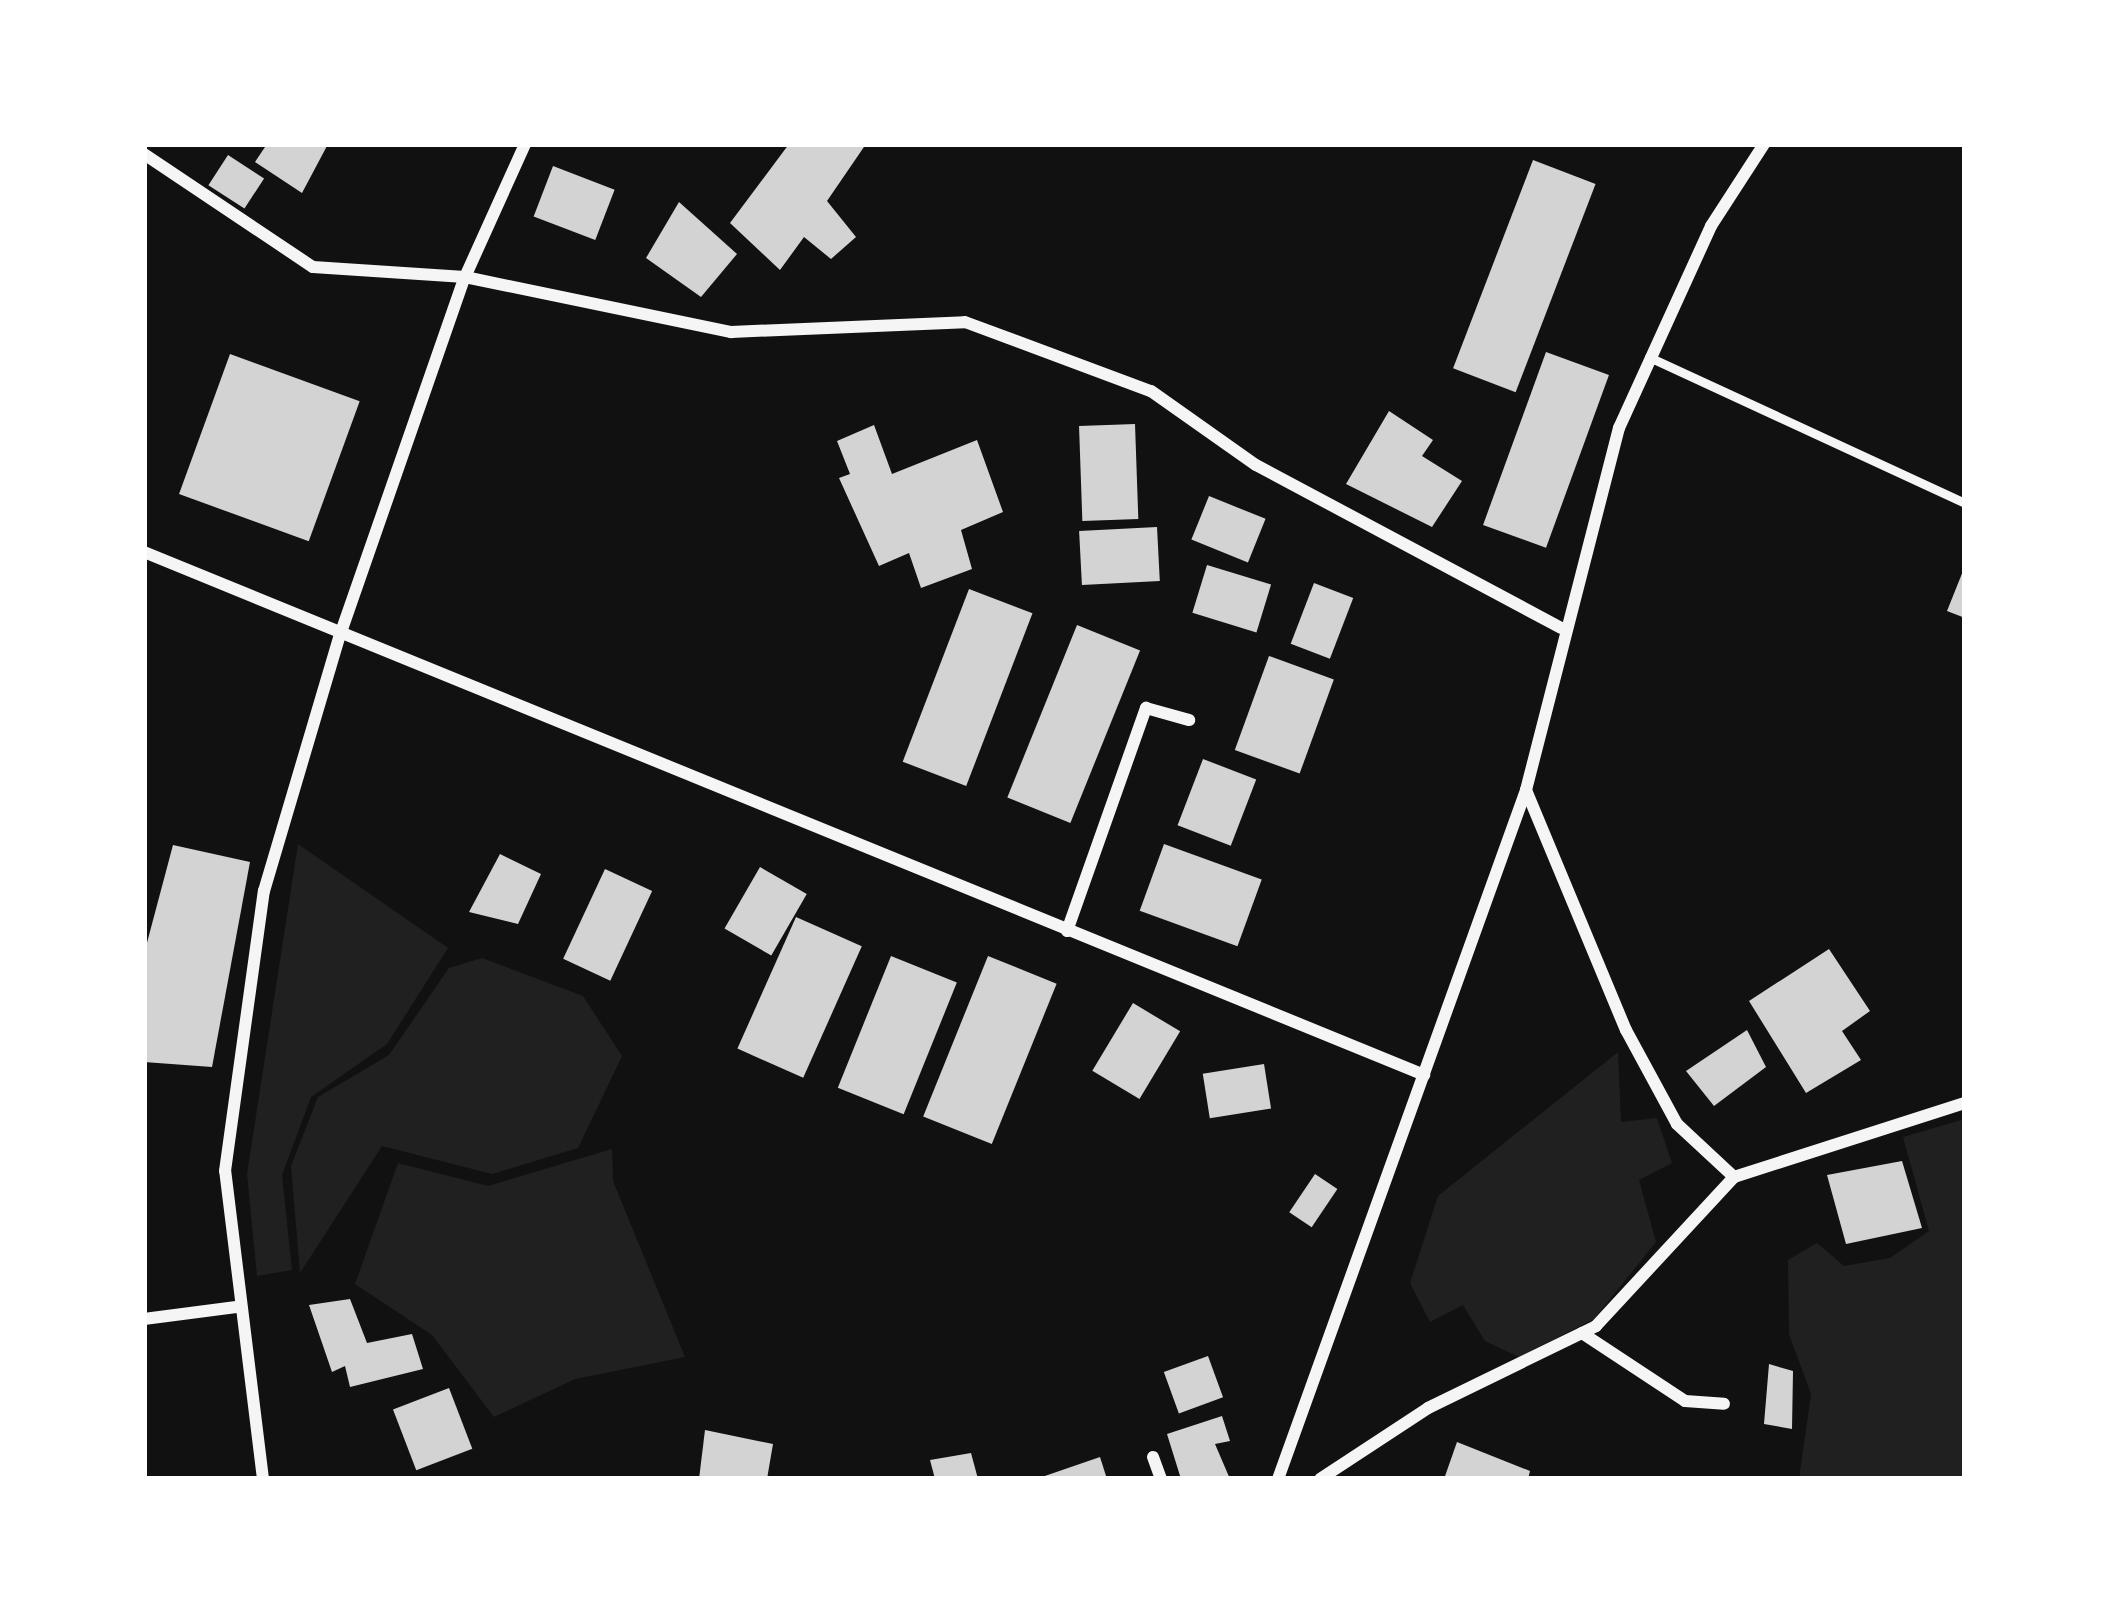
<!DOCTYPE html>
<html>
<head>
<meta charset="utf-8">
<style>
	body { margin:0 }
	#map { position:relative; width:2109px; height:1623px; overflow:hidden; background:#111; font-family:Roboto,sans-serif }
	div>[style] { position:absolute }
	.green>* { inset:0; background:#202020 }
	.building>* { inset:0; background:#d3d3d3; transform-origin:0 0 }
	.service>* { height:9px; margin:-4.5px; padding:0 4.5px; transform-origin:4.5px; border-radius:4.5px; background:#f5f5f5 }
	.minor>* { height:12px; margin:-6px; padding:0 6px; transform-origin:6px; border-radius:6px; background:#f5f5f5 }
	span { translate:-50% -50%; white-space:nowrap; text-align:center; line-height:1.15; -webkit-text-stroke:12px #fff; paint-order:stroke }
	.frame { position:absolute; inset:0; border:147px solid #fff; pointer-events:none }
</style>
</head>
<body>
<div id="map">
	<div class="green">
		<div style="clip-path:polygon(298px 844px,448px 948px,387px 1044px,311px 1097px,282px 1175px,292px 1270px,257px 1276px,247px 1174px)"></div>
		<div style="clip-path:polygon(482px 958px,583px 996px,622px 1056px,578px 1148px,492px 1174px,382px 1146px,300px 1273px,291px 1166px,318px 1097px,389px 1055px,449px 968px)"></div>
		<div style="clip-path:polygon(1618px 1052px,1621px 1122px,1657px 1118px,1672px 1163px,1639px 1180px,1656px 1242px,1594px 1319px,1519px 1357px,1485px 1341px,1463px 1305px,1430px 1322px,1410px 1283px,1438px 1196px)"></div>
		<div style="clip-path:polygon(1965px 1119px,1965px 1479px,1799px 1479px,1811px 1394px,1789px 1334px,1788px 1260px,1817px 1243px,1844px 1266px,1890px 1258px,1929px 1231px,1903px 1137px)"></div>
		<div style="clip-path:polygon(612px 1149px,613px 1181px,685px 1357px,575px 1379px,494px 1417px,432px 1335px,355px 1284px,398px 1163px,488px 1186px)"></div>
	</div>
	<div class="building">
		<div style="clip-path:polygon(267px 144px,328px 144px,302px 193px,255px 162px)"></div>
		<div style="clip-path:polygon(789px 144px,866px 144px,827px 201px,856px 237px,831px 259px,804px 237px,780px 270px,730px 223px)"></div>
		<div style="left:228px;top:155px;width:43px;height:36px;rotate:33deg"></div>
		<div style="left:1533px;top:160px;width:67px;height:223px;rotate:21deg"></div>
		<div style="left:553px;top:166px;width:66px;height:54px;rotate:21deg"></div>
		<div style="clip-path:polygon(679px 202px,737px 254px,701px 297px,646px 258px)"></div>
		<div style="left:1546px;top:352px;width:67px;height:184px;rotate:20deg"></div>
		<div style="left:230px;top:354px;width:138px;height:149px;rotate:20deg"></div>
		<div style="clip-path:polygon(1389px 411px,1433px 440px,1422px 456px,1462px 481px,1432px 527px,1346px 484px)"></div>
		<div style="left:1135px;top:424px;width:95px;height:56px;rotate:88deg"></div>
		<div style="clip-path:polygon(874px 425px,892px 474px,977px 440px,1003px 512px,961px 530px,972px 569px,921px 588px,909px 553px,879px 566px,839px 478px,850px 474px,837px 441px)"></div>
		<div style="left:1209px;top:496px;width:61px;height:47px;rotate:22deg"></div>
		<div style="left:1157px;top:527px;width:54px;height:78px;rotate:87deg"></div>
		<div style="left:1207px;top:565px;width:67px;height:50px;rotate:17deg"></div>
		<div style="clip-path:polygon(1965px 566px,1965px 618px,1947px 611px)"></div>
		<div style="left:1314px;top:583px;width:42px;height:65px;rotate:21deg"></div>
		<div style="left:969px;top:589px;width:68px;height:185px;rotate:21deg"></div>
		<div style="left:1077px;top:625px;width:68px;height:186px;rotate:22deg"></div>
		<div style="left:1269px;top:656px;width:69px;height:100px;rotate:20deg"></div>
		<div style="left:1203px;top:759px;width:57px;height:71px;rotate:21deg"></div>
		<div style="left:1164px;top:844px;width:104px;height:71px;rotate:20deg"></div>
		<div style="clip-path:polygon(173px 845px,250px 862px,212px 1067px,144px 1062px,144px 954px)"></div>
		<div style="clip-path:polygon(500px 854px,541px 874px,518px 924px,469px 912px)"></div>
		<div style="left:760px;top:867px;width:54px;height:71px;rotate:30deg"></div>
		<div style="left:605px;top:869px;width:52px;height:99px;rotate:25deg"></div>
		<div style="left:796px;top:917px;width:72px;height:144px;rotate:24deg"></div>
		<div style="clip-path:polygon(1829px 949px,1870px 1011px,1842px 1031px,1861px 1060px,1806px 1093px,1749px 1001px)"></div>
		<div style="left:891px;top:956px;width:71px;height:142px;rotate:22deg"></div>
		<div style="left:988px;top:956px;width:74px;height:173px;rotate:22deg"></div>
		<div style="left:1133px;top:1003px;width:55px;height:79px;rotate:31deg"></div>
		<div style="clip-path:polygon(1747px 1030px,1766px 1067px,1714px 1106px,1686px 1071px)"></div>
		<div style="left:1264px;top:1064px;width:45px;height:62px;rotate:81deg"></div>
		<div style="clip-path:polygon(1902px 1161px,1922px 1228px,1846px 1244px,1827px 1175px)"></div>
		<div style="left:1315px;top:1174px;width:27px;height:46px;rotate:34deg"></div>
		<div style="clip-path:polygon(350px 1299px,367px 1343px,412px 1334px,423px 1369px,350px 1387px,345px 1366px,332px 1372px,309px 1305px)"></div>
		<div style="left:1208px;top:1356px;width:44px;height:47px;rotate:70deg"></div>
		<div style="clip-path:polygon(1769px 1364px,1793px 1371px,1792px 1429px,1764px 1424px)"></div>
		<div style="left:449px;top:1388px;width:65px;height:60px;rotate:69deg"></div>
		<div style="clip-path:polygon(1222px 1416px,1230px 1441px,1215px 1444px,1230px 1479px,1181px 1479px,1167px 1434px)"></div>
		<div style="clip-path:polygon(705px 1430px,773px 1444px,767px 1479px,699px 1479px)"></div>
		<div style="clip-path:polygon(1457px 1442px,1530px 1471px,1528px 1479px,1444px 1479px)"></div>
		<div style="clip-path:polygon(971px 1453px,978px 1479px,935px 1479px,930px 1460px)"></div>
		<div style="clip-path:polygon(1100px 1457px,1107px 1479px,1039px 1479px,1039px 1478px)"></div>
	</div>
	<div class="service">
		<div style="left:1649px;top:357px;width:348px;rotate:24.8deg"></div>
	</div>
	<div class="minor">
		<div style="left:144px;top:154px;width:203px;rotate:33.8deg"></div>
		<div style="left:313px;top:267px;width:152px;rotate:3.8deg"></div>
		<div style="left:465px;top:277px;width:272px;rotate:11.7deg"></div>
		<div style="left:731px;top:332px;width:234px;rotate:-2.4deg"></div>
		<div style="left:965px;top:322px;width:198px;rotate:20.4deg"></div>
		<div style="left:1151px;top:391px;width:128px;rotate:35.2deg"></div>
		<div style="left:1256px;top:465px;width:346px;rotate:28.1deg"></div>
		<div style="left:144px;top:552px;width:1383px;rotate:22.22deg"></div>
		<div style="left:1526px;top:790px;width:260px;rotate:67.4deg"></div>
		<div style="left:1626px;top:1030px;width:107px;rotate:61.5deg"></div>
		<div style="left:1677px;top:1124px;width:78px;rotate:42.9deg"></div>
		<div style="left:1067px;top:931px;width:237px;rotate:-70.5deg"></div>
		<div style="left:1146px;top:708px;width:45px;rotate:15.6deg"></div>
		<div style="left:144px;top:1319px;width:93px;rotate:-7.4deg"></div>
		<div style="left:1582px;top:1333px;width:123px;rotate:33.4deg"></div>
		<div style="left:1685px;top:1401px;width:39px;rotate:4deg"></div>
		<div style="left:1153px;top:1457px;width:23px;rotate:70deg"></div>
		<div style="left:263px;top:1479px;width:310px;rotate:-97deg"></div>
		<div style="left:225px;top:1171px;width:283px;rotate:-82.1deg"></div>
		<div style="left:264px;top:891px;width:267px;rotate:-73.5deg"></div>
		<div style="left:340px;top:635px;width:379px;rotate:-70.8deg"></div>
		<div style="left:465px;top:277px;width:146px;rotate:-65.7deg"></div>
		<div style="left:1278px;top:1479px;width:732px;rotate:-70.2deg"></div>
		<div style="left:1526px;top:790px;width:374px;rotate:-75.6deg"></div>
		<div style="left:1619px;top:428px;width:222px;rotate:-65.5deg"></div>
		<div style="left:1711px;top:226px;width:98px;rotate:-57.1deg"></div>
		<div style="left:1320px;top:1479px;width:129px;rotate:-33.3deg"></div>
		<div style="left:1428px;top:1408px;width:187px;rotate:-26deg"></div>
		<div style="left:1596px;top:1326px;width:203px;rotate:-47.2deg"></div>
		<div style="left:1734px;top:1177px;width:243px;rotate:-17.8deg"></div>
	</div>
	<div class="frame"></div>
</div>
</body>
</html>
